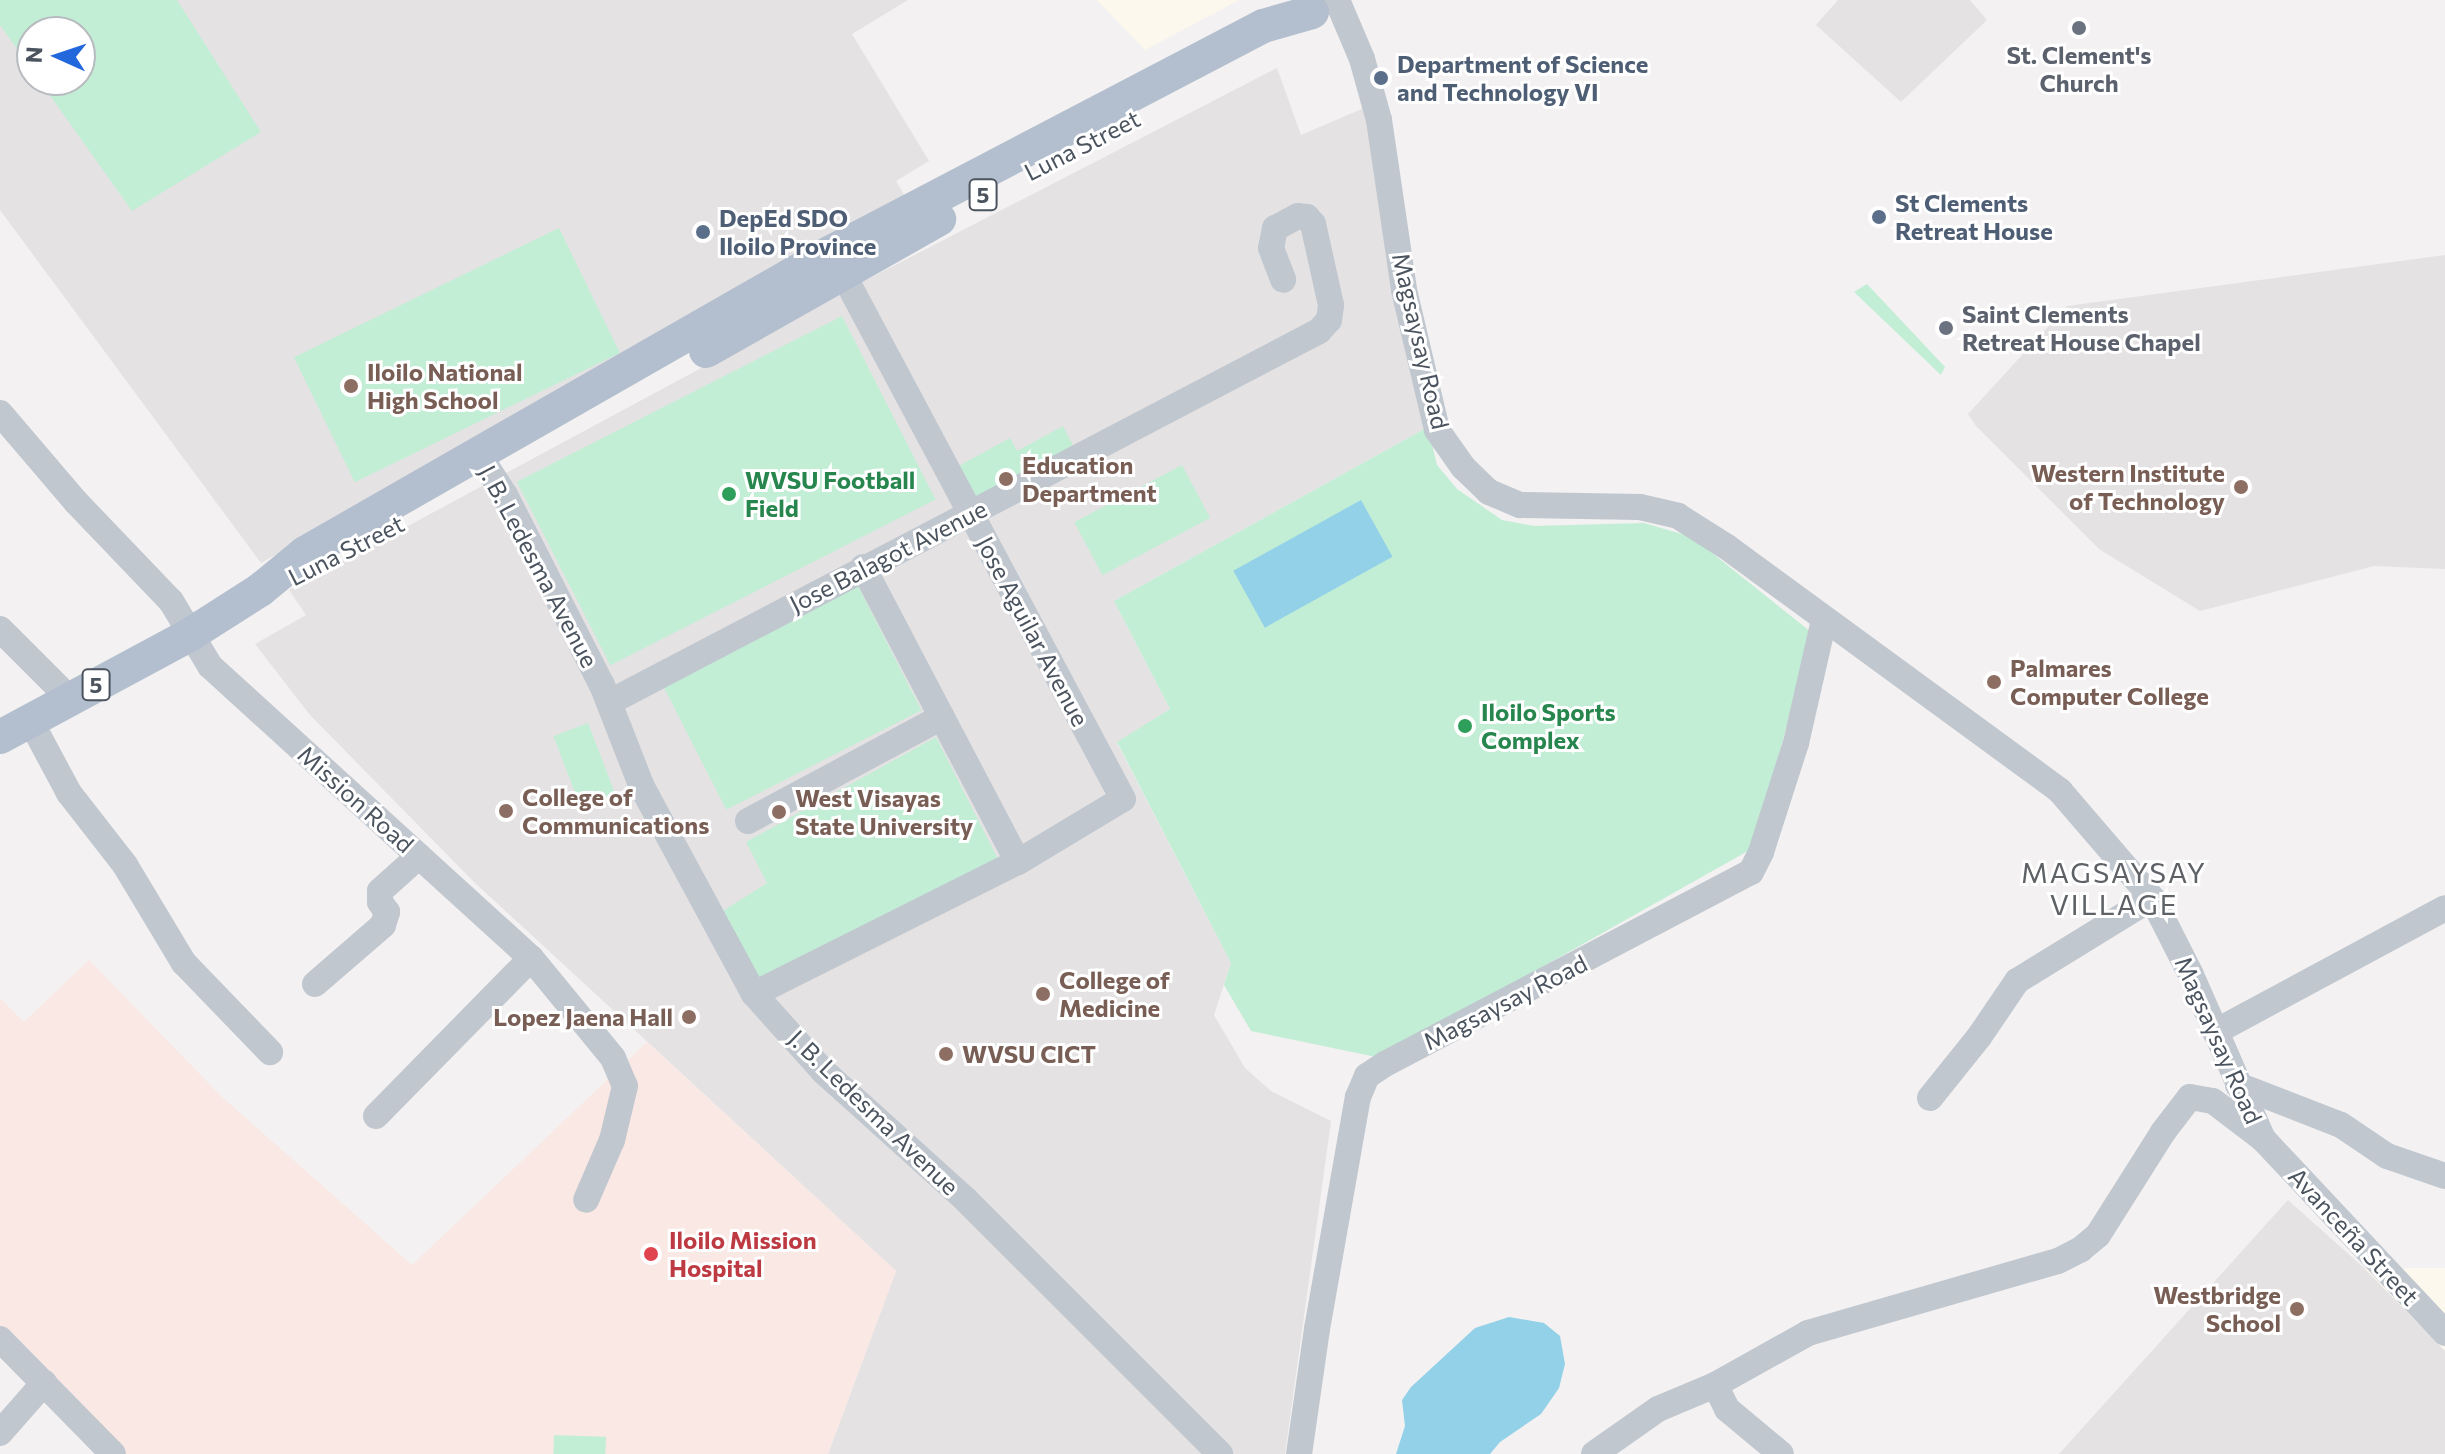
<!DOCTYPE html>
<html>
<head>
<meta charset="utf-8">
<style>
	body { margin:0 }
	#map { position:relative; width:2445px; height:1454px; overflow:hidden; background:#f3f1f1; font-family:Commissioner,sans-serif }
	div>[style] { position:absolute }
	.commercial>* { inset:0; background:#fcf8ed }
	.education>* { inset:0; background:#e4e2e3 }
	.medical>* { inset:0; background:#fae8e4 }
	.green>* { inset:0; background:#c3eed6; transform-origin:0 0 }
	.water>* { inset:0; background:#92d1e8; transform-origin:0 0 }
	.minor>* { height:26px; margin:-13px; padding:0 13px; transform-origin:13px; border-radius:13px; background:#c0c7cf }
	.major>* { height:34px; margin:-17px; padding:0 17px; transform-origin:17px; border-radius:17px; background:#b3bfce }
	.dots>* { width:22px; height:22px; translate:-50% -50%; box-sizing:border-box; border:4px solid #fff; border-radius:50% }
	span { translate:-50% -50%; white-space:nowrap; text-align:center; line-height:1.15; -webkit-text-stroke:6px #fff; paint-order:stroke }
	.shield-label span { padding:2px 6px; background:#fff; border:2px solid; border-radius:6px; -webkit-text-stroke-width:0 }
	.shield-label { font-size:22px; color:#4a535e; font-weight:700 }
	.worship-label { font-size:24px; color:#5b616d; font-weight:700 }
	.left { translate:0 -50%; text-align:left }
	.service-label { font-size:24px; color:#4e5e75; font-weight:700 }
	.street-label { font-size:24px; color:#4a535e }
	.education-label { font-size:24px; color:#785e54; font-weight:700 }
	.right { translate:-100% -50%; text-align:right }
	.leisure-label { font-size:24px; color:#27864d; font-weight:700 }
	.health-label { font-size:24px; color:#be3a42; font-weight:700 }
	.quarter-label { font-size:28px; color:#5e6166; letter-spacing:2px }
	.north { position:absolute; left:16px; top:16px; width:80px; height:80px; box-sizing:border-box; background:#fff; border:2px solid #b7babf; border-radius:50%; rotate:273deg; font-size:22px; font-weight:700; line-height:32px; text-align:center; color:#4a535e }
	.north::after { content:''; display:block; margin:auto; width:28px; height:36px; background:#2367dc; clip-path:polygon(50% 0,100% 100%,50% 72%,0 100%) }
</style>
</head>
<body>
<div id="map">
	<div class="commercial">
		<div style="clip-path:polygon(1097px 0,1239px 0,1145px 50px)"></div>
		<div style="clip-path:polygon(2364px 1268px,2445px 1268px,2445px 1351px)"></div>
	</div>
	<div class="education">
		<div style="clip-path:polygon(evenodd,0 0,908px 0,852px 34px,929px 161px,896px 181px,905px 196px,261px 563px,0 210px,0 0,32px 32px,80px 32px,80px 80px,32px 80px,32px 32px)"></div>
		<div style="clip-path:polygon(1838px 0,1970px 0,1987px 20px,1901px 102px,1816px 25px)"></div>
		<div style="clip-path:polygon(1277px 68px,1301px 135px,1364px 108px,1428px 427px,1114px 601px,1170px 709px,1117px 743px,1231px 963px,1214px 1015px,1245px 1068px,1271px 1091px,1331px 1121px,1285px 1454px,828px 1454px,896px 1271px,474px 882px,310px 715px,255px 644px,306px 615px,289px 590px,837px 295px)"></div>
		<div style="clip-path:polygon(2445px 255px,2445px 569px,2374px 566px,2200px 611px,2099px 549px,1976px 426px,1968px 414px,2067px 306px)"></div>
		<div style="clip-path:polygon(2288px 1200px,2364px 1268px,2445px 1351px,2445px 1454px,2059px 1454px)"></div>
	</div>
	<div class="medical">
		<div style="clip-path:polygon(89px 960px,222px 1097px,412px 1265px,647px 1042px,896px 1271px,828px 1454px,123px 1454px,0 1339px,0 998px,24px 1022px)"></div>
	</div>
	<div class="green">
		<div style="clip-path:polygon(0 0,177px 0,261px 132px,132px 211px,39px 80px,80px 80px,80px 32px,32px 32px,32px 70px,0 25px)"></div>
		<div style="left:559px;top:228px;width:139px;height:295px;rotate:64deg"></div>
		<div style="clip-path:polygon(1867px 284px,1945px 367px,1941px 375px,1854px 292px)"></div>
		<div style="left:842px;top:316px;width:206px;height:365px;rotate:63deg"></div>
		<div style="clip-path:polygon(1063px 426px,1076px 451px,975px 506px,955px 468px,1010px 438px,1017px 451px)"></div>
		<div style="clip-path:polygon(1428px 427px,1437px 465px,1457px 489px,1502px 520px,1534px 526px,1644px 523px,1692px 537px,1811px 632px,1755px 847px,1381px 1058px,1251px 1031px,1224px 985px,1231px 963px,1117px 742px,1170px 709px,1114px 601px)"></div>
		<div style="left:1182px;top:465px;width:60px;height:122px;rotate:62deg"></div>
		<div style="left:856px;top:582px;width:144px;height:219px;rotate:63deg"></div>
		<div style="left:588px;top:723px;width:75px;height:37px;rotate:69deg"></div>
		<div style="clip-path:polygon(936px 737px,1000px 863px,759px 983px,723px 911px,767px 883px,746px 842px)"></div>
		<div style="left:554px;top:1435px;width:52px;height:19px;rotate:2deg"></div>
	</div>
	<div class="water">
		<div style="left:1361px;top:500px;width:65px;height:146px;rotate:61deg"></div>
		<div style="clip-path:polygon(1509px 1317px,1544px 1323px,1560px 1336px,1565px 1364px,1559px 1388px,1541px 1414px,1500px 1442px,1490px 1454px,1396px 1454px,1405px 1426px,1402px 1400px,1411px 1387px,1475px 1328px)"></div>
	</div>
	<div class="minor">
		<div style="left:1337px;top:0;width:64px;rotate:67deg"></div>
		<div style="left:1362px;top:59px;width:63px;rotate:74.4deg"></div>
		<div style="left:1379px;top:120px;width:172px;rotate:81.6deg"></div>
		<div style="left:1404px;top:290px;width:144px;rotate:76.7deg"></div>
		<div style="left:1437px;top:430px;width:45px;rotate:54.9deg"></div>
		<div style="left:1463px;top:467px;width:36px;rotate:44deg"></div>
		<div style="left:1489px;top:492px;width:34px;rotate:23deg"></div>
		<div style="left:1520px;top:505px;width:120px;rotate:1deg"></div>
		<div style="left:1640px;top:507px;width:39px;rotate:13deg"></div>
		<div style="left:1678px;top:516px;width:58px;rotate:32.3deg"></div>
		<div style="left:1727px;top:547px;width:413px;rotate:36.2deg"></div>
		<div style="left:2060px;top:791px;width:141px;rotate:49.3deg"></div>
		<div style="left:2152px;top:898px;width:86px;rotate:63.1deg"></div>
		<div style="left:2191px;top:975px;width:179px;rotate:66.3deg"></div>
		<div style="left:0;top:413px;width:117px;rotate:49.5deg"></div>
		<div style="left:76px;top:502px;width:137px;rotate:46.2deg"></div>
		<div style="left:171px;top:601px;width:76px;rotate:59deg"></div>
		<div style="left:210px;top:666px;width:434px;rotate:42.3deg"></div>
		<div style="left:531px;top:958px;width:129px;rotate:50.6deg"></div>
		<div style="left:613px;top:1058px;width:30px;rotate:67deg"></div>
		<div style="left:625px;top:1086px;width:56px;rotate:103.5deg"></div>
		<div style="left:612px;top:1140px;width:65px;rotate:113.4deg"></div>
		<div style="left:479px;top:455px;width:48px;rotate:57deg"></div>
		<div style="left:505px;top:495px;width:213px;rotate:63deg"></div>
		<div style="left:602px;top:685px;width:110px;rotate:68.6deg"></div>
		<div style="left:642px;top:787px;width:235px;rotate:61.6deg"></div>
		<div style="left:754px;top:994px;width:103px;rotate:48.1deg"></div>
		<div style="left:823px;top:1071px;width:191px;rotate:42deg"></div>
		<div style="left:965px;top:1199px;width:361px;rotate:45deg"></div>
		<div style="left:863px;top:567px;width:333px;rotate:62.3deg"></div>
		<div style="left:0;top:629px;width:99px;rotate:45deg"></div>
		<div style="left:610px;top:702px;width:800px;rotate:-27.62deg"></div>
		<div style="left:1319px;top:331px;width:15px;rotate:-48deg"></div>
		<div style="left:1329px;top:320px;width:15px;rotate:-82deg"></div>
		<div style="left:1331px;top:305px;width:83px;rotate:-102.5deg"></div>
		<div style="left:1313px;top:224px;width:9px;rotate:-131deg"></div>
		<div style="left:1307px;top:217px;width:9px;rotate:-174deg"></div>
		<div style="left:1298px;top:216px;width:26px;rotate:152deg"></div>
		<div style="left:1275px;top:228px;width:20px;rotate:101deg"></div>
		<div style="left:1271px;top:248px;width:34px;rotate:69deg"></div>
		<div style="left:30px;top:720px;width:83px;rotate:61.9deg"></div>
		<div style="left:69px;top:793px;width:91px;rotate:52.1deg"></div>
		<div style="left:125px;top:865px;width:114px;rotate:59deg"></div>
		<div style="left:184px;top:963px;width:124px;rotate:46deg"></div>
		<div style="left:748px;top:821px;width:220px;rotate:-28.2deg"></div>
		<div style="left:315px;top:984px;width:90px;rotate:-40.9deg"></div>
		<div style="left:383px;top:925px;width:14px;rotate:-73deg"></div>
		<div style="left:387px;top:912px;width:12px;rotate:-125deg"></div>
		<div style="left:380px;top:902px;width:11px;rotate:-90deg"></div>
		<div style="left:380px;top:891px;width:52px;rotate:-41.9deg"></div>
		<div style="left:754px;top:994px;width:295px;rotate:-26.6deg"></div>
		<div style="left:1018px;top:862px;width:122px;rotate:-31deg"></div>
		<div style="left:1123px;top:799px;width:612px;rotate:-118.07deg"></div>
		<div style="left:2215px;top:1032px;width:261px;rotate:-28.3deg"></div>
		<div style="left:2238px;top:1085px;width:110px;rotate:21.2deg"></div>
		<div style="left:2341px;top:1125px;width:55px;rotate:34deg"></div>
		<div style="left:2387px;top:1156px;width:61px;rotate:19deg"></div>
		<div style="left:1930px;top:1098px;width:78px;rotate:-51.2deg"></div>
		<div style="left:1979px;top:1037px;width:68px;rotate:-55.8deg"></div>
		<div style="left:2017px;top:981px;width:158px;rotate:-31.6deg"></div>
		<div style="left:376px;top:1116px;width:221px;rotate:-45.5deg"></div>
		<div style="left:0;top:1339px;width:161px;rotate:45.5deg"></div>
		<div style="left:1715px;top:1385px;width:27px;rotate:63deg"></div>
		<div style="left:1727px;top:1409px;width:70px;rotate:39.8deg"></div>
		<div style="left:0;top:1433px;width:67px;rotate:-48.7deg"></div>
		<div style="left:1299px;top:1454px;width:126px;rotate:-81.8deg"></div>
		<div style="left:1317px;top:1329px;width:236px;rotate:-80deg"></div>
		<div style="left:1358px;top:1097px;width:23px;rotate:-67deg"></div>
		<div style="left:1367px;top:1076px;width:22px;rotate:-34deg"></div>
		<div style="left:1385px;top:1064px;width:413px;rotate:-27.7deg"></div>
		<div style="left:1751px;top:872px;width:22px;rotate:-63deg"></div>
		<div style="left:1761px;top:852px;width:114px;rotate:-72.2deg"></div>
		<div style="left:1796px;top:743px;width:126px;rotate:-77.2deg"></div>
		<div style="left:1594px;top:1454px;width:78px;rotate:-35.1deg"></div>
		<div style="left:1658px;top:1409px;width:62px;rotate:-22.8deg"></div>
		<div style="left:1715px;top:1385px;width:107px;rotate:-29.2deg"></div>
		<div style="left:1808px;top:1333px;width:260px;rotate:-16.1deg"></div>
		<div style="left:2058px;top:1261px;width:25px;rotate:-27deg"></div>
		<div style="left:2080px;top:1250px;width:23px;rotate:-40deg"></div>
		<div style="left:2098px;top:1235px;width:122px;rotate:-57.7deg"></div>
		<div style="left:2163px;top:1132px;width:44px;rotate:-52.4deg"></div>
		<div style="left:2190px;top:1097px;width:23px;rotate:10deg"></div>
		<div style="left:2213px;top:1101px;width:63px;rotate:37.2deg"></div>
		<div style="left:2263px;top:1139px;width:266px;rotate:46.8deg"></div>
	</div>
	<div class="major">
		<div style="left:706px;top:351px;width:268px;rotate:-29.5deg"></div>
		<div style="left:0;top:737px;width:217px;rotate:-28.3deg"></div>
		<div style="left:191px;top:634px;width:82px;rotate:-32.5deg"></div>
		<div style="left:260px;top:590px;width:58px;rotate:-39.4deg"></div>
		<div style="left:305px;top:553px;width:606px;rotate:-29.78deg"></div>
		<div style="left:831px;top:252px;width:488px;rotate:-27.6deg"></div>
		<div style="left:1263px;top:26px;width:51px;rotate:-15.9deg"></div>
	</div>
	<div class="dots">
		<div style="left:2079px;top:28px;background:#6b7280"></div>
		<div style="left:1381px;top:78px;background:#5c6f8a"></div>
		<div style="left:1879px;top:217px;background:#5c6f8a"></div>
		<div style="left:703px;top:232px;background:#5c6f8a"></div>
		<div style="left:1946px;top:328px;background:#6b7280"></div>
		<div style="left:351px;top:386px;background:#8d6e63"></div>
		<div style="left:1006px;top:479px;background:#8d6e63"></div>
		<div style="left:2241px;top:487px;background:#8d6e63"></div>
		<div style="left:729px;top:494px;background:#2e9e5b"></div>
		<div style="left:1994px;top:682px;background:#8d6e63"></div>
		<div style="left:1465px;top:726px;background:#2e9e5b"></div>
		<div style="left:506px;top:811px;background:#8d6e63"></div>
		<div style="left:779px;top:812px;background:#8d6e63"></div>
		<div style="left:1043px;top:994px;background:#8d6e63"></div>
		<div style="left:689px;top:1017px;background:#8d6e63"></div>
		<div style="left:946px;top:1054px;background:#8d6e63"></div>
		<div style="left:651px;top:1254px;background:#e0444e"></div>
		<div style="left:2297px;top:1309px;background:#8d6e63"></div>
	</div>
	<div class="shield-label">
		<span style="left:983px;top:195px">5</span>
		<span style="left:96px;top:685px">5</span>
	</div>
	<div class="worship-label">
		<span style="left:2079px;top:69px">St. Clement's<br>Church</span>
		<span class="left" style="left:1962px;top:328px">Saint Clements<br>Retreat House Chapel</span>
	</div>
	<div class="service-label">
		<span class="left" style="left:1397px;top:78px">Department of Science<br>and Technology VI</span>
		<span class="left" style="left:1895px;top:217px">St Clements<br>Retreat House</span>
		<span class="left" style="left:719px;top:232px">DepEd SDO<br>Iloilo Province</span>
	</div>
	<div class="street-label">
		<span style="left:1082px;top:145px;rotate:-27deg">Luna Street</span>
		<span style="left:1421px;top:341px;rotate:77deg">Magsaysay Road</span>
		<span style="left:346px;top:550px;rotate:-27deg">Luna Street</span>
		<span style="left:888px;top:556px;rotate:-27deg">Jose Balagot Avenue</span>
		<span style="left:539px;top:566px;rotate:62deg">J. B. Ledesma Avenue</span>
		<span style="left:1033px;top:631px;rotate:62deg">Jose Aguilar Avenue</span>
		<span style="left:356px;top:799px;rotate:42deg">Mission Road</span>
		<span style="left:1505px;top:1002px;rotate:-27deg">Magsaysay Road</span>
		<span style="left:2219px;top:1040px;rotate:66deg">Magsaysay Road</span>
		<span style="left:874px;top:1112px;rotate:44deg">J. B. Ledesma Avenue</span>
		<span style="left:2354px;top:1236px;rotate:47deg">Avanceña Street</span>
	</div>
	<div class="education-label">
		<span class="left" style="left:367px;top:386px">Iloilo National<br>High School</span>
		<span class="left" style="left:1022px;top:479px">Education<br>Department</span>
		<span class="right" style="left:2225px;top:487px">Western Institute<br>of Technology</span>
		<span class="left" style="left:2010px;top:682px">Palmares<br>Computer College</span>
		<span class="left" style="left:522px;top:811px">College of<br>Communications</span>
		<span class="left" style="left:795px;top:812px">West Visayas<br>State University</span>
		<span class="left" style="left:1059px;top:994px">College of<br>Medicine</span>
		<span class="right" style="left:673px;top:1017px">Lopez Jaena Hall</span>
		<span class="left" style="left:962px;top:1054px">WVSU CICT</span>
		<span class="right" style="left:2281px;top:1309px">Westbridge<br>School</span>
	</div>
	<div class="leisure-label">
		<span class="left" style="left:745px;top:494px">WVSU Football<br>Field</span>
		<span class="left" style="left:1481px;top:726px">Iloilo Sports<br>Complex</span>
	</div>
	<div class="health-label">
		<span class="left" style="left:669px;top:1254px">Iloilo Mission<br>Hospital</span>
	</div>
	<div class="quarter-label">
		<span style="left:2114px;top:888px">MAGSAYSAY<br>VILLAGE</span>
	</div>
	<div class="north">N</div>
</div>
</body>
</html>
